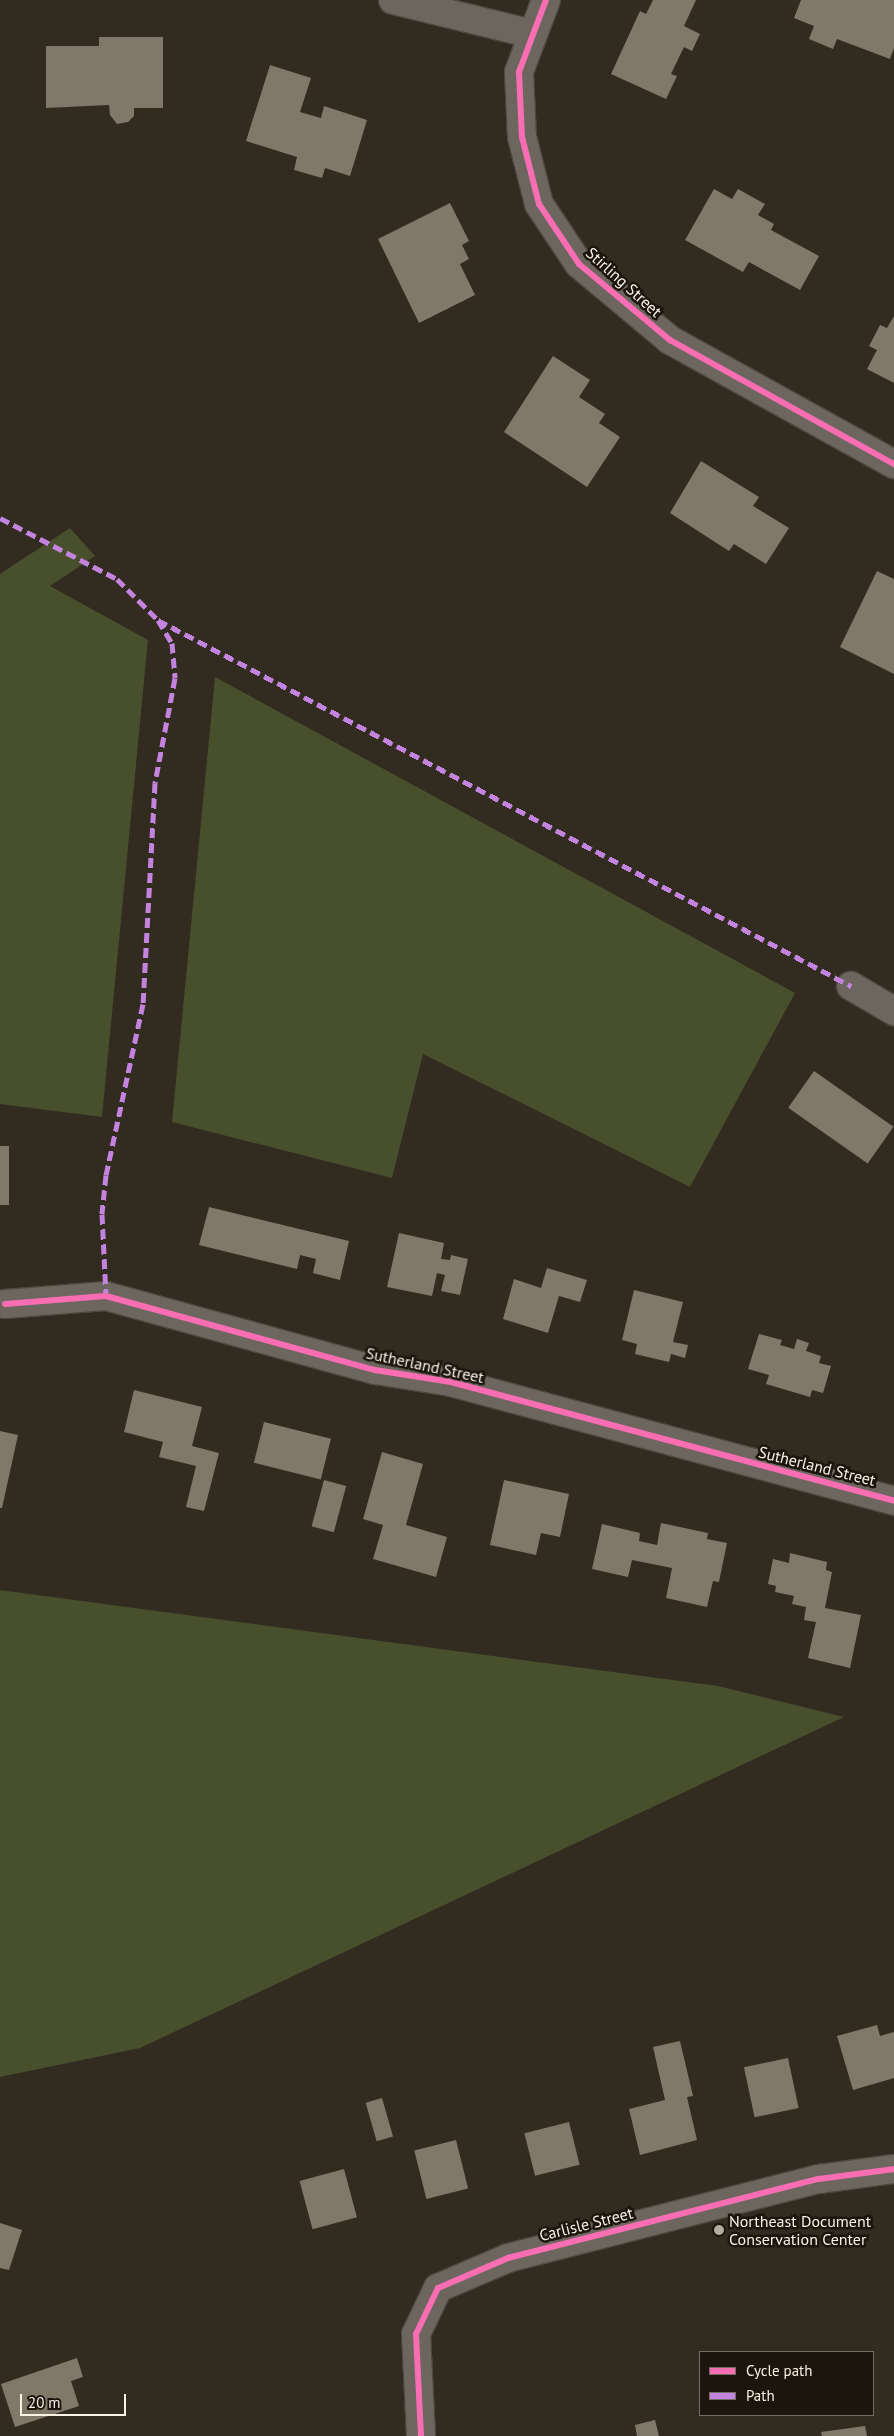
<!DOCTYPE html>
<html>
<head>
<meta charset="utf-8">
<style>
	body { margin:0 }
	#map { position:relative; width:894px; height:2436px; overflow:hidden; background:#312b20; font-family:"PT Sans",sans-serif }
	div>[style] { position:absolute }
	.green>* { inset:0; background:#474f2d }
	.building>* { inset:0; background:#817869; transform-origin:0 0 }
	.roads { filter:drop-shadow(1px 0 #4d483f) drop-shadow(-1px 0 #4d483f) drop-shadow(0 1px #4d483f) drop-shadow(0 -1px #4d483f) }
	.minor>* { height:28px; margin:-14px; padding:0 14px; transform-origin:14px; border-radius:14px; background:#6c665f }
	.quiet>* { height:5px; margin-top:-2.5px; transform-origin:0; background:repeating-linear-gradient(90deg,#c483df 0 10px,transparent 0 15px) }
	.cycleway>* { height:6px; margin:-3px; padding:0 3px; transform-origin:3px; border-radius:3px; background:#f96db3 }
	.dots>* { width:14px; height:14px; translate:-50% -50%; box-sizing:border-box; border:2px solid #1b150d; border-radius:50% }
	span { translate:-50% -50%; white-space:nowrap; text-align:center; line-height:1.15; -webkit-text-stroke:5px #1b150d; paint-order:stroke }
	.street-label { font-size:16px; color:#fbf2e6 }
	.poi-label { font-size:16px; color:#fbf2e6 }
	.left { translate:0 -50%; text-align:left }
	.legend { position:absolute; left:699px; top:2351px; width:175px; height:65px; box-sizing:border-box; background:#1b150d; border:1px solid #756d64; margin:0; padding:6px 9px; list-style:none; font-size:15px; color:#fbf2e6 }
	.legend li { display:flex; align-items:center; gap:10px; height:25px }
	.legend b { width:25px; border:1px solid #756d64 }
	.scale { position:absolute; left:20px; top:2394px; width:106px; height:22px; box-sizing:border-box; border:2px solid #fbf2e6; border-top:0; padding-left:6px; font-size:15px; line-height:18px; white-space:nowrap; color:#fbf2e6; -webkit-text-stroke:4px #1b150d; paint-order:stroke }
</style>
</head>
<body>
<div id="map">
	<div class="green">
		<div style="clip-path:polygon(70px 528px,95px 556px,50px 586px,148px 640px,102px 1117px,0 1104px,0 574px)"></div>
		<div style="clip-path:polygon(215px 677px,795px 993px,690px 1187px,423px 1054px,392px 1178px,172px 1122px)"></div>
		<div style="clip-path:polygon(0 1590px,718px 1686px,844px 1717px,140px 2048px,0 2077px)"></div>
	</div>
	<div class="building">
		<div style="clip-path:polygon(653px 0,696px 0,684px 26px,700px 34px,692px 51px,684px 47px,671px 74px,677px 76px,666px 99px,611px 74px,640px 11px,646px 14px)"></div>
		<div style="clip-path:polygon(801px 0,894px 0,894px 48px,890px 59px,837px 39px,833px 49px,809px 39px,814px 26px,794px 18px)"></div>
		<div style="clip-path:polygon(99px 37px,163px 37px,163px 108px,134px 108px,134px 116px,128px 122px,117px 124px,110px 115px,109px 105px,46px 108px,46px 46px,99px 46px)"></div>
		<div style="clip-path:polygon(270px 65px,311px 78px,300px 112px,321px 118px,324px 106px,367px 120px,350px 176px,325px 168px,322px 178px,294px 170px,297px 157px,246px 141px)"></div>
		<div style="clip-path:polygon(714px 189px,732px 199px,738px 189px,765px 204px,758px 215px,774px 224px,771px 230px,819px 256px,800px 290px,749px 262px,743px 272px,685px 240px)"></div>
		<div style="clip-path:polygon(450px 203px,469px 241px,462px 245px,469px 259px,460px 264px,475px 295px,419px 323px,378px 239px)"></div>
		<div style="clip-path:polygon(894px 316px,894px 383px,867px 369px,877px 350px,869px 346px,880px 325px,887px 328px)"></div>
		<div style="clip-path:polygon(553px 356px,590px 380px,579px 397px,605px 414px,599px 423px,620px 437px,587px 487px,504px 432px)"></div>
		<div style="clip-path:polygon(701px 461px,759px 497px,753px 506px,789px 528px,766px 564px,734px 544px,729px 551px,670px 513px)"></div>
		<div style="clip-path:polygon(877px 571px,894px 579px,894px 674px,840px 647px)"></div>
		<div style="left:814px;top:1071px;width:97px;height:45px;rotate:35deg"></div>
		<div style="left:0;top:1146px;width:9px;height:59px"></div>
		<div style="clip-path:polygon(209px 1207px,349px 1241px,340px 1280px,313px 1273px,316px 1259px,300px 1255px,297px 1269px,199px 1245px)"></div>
		<div style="clip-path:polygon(399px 1233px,444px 1243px,441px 1259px,450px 1260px,451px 1255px,468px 1259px,460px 1295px,441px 1291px,445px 1275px,437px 1273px,432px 1296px,387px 1287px)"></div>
		<div style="clip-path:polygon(547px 1268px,587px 1280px,580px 1302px,559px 1296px,548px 1333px,503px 1319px,514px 1279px,541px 1288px)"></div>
		<div style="clip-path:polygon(634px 1290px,683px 1302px,673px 1342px,688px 1345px,685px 1358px,671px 1354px,669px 1362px,635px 1354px,637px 1344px,622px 1340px)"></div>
		<div style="clip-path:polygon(759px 1334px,782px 1340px,780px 1345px,794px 1349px,797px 1339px,809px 1343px,806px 1351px,821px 1356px,819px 1363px,831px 1366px,823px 1393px,812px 1390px,810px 1397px,766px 1384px,769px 1375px,748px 1369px)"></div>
		<div style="clip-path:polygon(134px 1390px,202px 1407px,192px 1446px,219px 1453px,204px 1511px,186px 1507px,196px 1466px,159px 1457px,163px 1442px,124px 1432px)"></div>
		<div style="left:264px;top:1422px;width:69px;height:42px;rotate:14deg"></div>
		<div style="clip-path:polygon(0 1431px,18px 1435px,2px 1508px,0 1508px)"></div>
		<div style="clip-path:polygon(382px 1452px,423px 1464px,406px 1525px,447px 1537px,436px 1577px,373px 1559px,383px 1525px,363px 1519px)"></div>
		<div style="left:324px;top:1480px;width:23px;height:48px;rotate:15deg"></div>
		<div style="clip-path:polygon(504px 1480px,569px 1494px,560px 1537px,541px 1533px,536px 1555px,490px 1545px)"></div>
		<div style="clip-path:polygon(661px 1523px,708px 1533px,707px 1539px,727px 1543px,719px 1582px,713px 1581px,707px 1607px,666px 1598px,672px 1568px,632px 1560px,628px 1577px,592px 1569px,602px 1524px,640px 1533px,639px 1541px,657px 1545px)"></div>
		<div style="clip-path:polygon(790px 1553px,827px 1562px,826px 1570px,832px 1572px,825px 1608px,861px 1615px,850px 1668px,808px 1658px,816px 1622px,804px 1620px,806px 1607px,792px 1604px,794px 1596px,775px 1592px,776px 1586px,768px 1584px,773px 1559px,789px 1563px)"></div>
		<div style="clip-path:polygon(877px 2025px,880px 2036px,894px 2032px,894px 2078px,853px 2090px,837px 2036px)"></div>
		<div style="clip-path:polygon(680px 2041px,693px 2096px,687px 2097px,697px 2140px,640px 2155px,629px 2109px,665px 2100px,653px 2047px)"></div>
		<div style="left:788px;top:2058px;width:51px;height:45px;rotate:78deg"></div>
		<div style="left:382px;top:2098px;width:40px;height:17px;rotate:74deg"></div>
		<div style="left:569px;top:2122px;width:44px;height:46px;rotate:76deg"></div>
		<div style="left:456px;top:2140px;width:50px;height:43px;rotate:76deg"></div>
		<div style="left:344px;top:2169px;width:50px;height:46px;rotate:75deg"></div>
		<div style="clip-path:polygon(0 2223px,22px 2230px,9px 2270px,0 2268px)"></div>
		<div style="clip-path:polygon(77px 2358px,83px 2377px,71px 2381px,79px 2406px,15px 2427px,1px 2384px)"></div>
		<div style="clip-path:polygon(655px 2420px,659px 2436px,637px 2436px,635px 2425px)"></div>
		<div style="clip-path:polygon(865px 2426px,867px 2436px,822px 2436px,821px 2432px)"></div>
	</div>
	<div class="roads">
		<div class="minor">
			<div style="left:393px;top:0;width:144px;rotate:13.7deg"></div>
			<div style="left:546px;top:0;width:77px;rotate:110.6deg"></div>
			<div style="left:519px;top:72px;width:65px;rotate:87.4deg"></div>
			<div style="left:522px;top:137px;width:69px;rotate:75.8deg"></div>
			<div style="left:539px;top:204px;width:72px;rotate:56.3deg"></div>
			<div style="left:579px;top:264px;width:119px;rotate:39.9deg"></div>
			<div style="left:670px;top:340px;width:256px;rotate:29deg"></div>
			<div style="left:851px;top:986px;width:50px;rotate:30.2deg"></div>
			<div style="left:5px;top:1304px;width:101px;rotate:-4.5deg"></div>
			<div style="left:106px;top:1296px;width:279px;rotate:15.4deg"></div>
			<div style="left:375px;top:1370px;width:77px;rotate:9deg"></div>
			<div style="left:451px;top:1382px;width:459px;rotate:15deg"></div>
			<div style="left:421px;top:2436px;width:102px;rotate:-92.8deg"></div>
			<div style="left:416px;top:2334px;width:51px;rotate:-64.4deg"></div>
			<div style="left:438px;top:2288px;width:76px;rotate:-23.2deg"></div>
			<div style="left:508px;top:2258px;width:321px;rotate:-14.3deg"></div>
			<div style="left:819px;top:2179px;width:76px;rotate:-7.6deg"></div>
		</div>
	</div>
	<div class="quiet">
		<div style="left:0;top:518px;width:132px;rotate:27.5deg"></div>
		<div style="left:117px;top:579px;width:58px;rotate:45deg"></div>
		<div style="left:158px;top:620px;width:27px;rotate:59deg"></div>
		<div style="left:172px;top:643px;width:35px;rotate:85deg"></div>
		<div style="left:175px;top:678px;width:107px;rotate:100.8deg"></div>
		<div style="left:155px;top:783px;width:221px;rotate:93.1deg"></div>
		<div style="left:143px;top:1004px;width:175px;rotate:102.2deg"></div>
		<div style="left:106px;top:1175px;width:39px;rotate:96deg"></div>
		<div style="left:102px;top:1214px;width:82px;rotate:87.2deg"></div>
		<div style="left:158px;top:620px;width:784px;rotate:27.84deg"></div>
	</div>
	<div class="cycleway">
		<div style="left:546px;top:0;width:77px;rotate:110.6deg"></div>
		<div style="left:519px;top:72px;width:65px;rotate:87.4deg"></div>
		<div style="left:522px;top:137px;width:69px;rotate:75.8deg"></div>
		<div style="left:539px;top:204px;width:72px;rotate:56.3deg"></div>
		<div style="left:579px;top:264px;width:119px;rotate:39.9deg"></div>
		<div style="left:670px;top:340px;width:256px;rotate:29deg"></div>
		<div style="left:5px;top:1304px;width:101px;rotate:-4.5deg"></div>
		<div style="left:106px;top:1296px;width:279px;rotate:15.4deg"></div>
		<div style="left:375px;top:1370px;width:77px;rotate:9deg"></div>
		<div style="left:451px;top:1382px;width:459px;rotate:15deg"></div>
		<div style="left:421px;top:2436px;width:102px;rotate:-92.8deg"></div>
		<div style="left:416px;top:2334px;width:51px;rotate:-64.4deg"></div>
		<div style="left:438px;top:2288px;width:76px;rotate:-23.2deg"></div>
		<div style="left:508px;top:2258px;width:321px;rotate:-14.3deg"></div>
		<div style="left:819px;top:2179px;width:76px;rotate:-7.6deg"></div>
	</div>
	<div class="dots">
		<div style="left:719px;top:2230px;background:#b4aca1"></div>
	</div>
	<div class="street-label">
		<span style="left:624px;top:282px;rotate:42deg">Stirling Street</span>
		<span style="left:425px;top:1365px;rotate:12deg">Sutherland Street</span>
		<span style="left:817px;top:1466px;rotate:14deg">Sutherland Street</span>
		<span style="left:586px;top:2224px;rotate:-14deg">Carlisle Street</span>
	</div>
	<div class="poi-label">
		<span class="left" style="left:729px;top:2230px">Northeast Document<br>Conservation Center</span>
	</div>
	<ul class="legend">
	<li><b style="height:6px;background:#f96db3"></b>Cycle path</li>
	<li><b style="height:6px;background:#c483df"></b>Path</li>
	</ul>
	<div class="scale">20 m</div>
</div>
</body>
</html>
